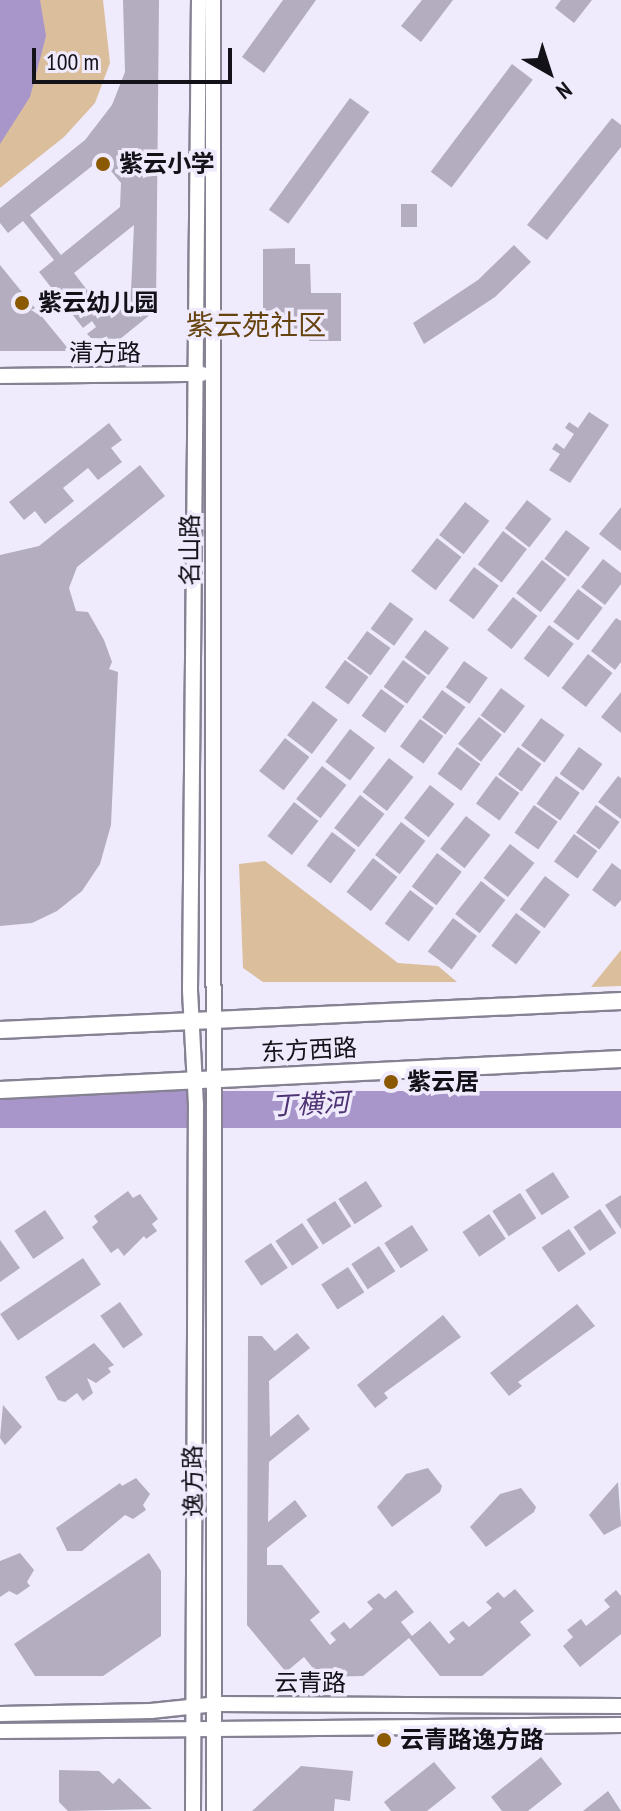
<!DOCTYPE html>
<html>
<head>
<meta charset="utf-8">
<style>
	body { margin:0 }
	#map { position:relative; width:621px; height:1811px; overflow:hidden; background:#f0eafd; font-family:"PT Sans Narrow","Noto Sans SC",sans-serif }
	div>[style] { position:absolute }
	.green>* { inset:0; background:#dbbf9d }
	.water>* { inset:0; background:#a896ca; transform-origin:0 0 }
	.building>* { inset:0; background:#b3adbf; transform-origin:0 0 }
	.roads { filter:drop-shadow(2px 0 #878293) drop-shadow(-2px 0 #878293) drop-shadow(0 2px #878293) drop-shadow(0 -2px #878293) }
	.secondary>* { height:14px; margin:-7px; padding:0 7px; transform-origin:7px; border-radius:7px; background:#fff }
	.primary>* { height:16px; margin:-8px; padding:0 8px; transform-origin:8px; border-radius:8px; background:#fff }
	.dots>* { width:22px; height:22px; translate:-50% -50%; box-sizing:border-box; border:4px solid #f0eafd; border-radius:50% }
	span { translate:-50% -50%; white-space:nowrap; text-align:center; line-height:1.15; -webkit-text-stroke:7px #f0eafd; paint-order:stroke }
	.poi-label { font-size:24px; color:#141219; font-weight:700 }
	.left { translate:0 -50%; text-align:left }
	.street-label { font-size:24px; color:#141219 }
	.water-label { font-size:26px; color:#4e3373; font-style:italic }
	.quarter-label { font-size:28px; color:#664410 }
	.north { position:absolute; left:509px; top:32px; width:80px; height:80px; -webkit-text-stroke:6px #f0eafd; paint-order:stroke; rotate:141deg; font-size:22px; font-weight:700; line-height:32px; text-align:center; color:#141219 }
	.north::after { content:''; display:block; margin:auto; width:28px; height:36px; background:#141219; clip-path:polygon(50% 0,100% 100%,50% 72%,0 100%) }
	.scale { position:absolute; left:32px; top:48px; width:200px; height:36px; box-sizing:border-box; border:4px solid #141219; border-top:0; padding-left:10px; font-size:24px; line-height:28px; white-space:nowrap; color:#141219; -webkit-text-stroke:6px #f0eafd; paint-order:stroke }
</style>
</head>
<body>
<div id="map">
	<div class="green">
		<div style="clip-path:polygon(0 0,103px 0,110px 63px,95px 103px,64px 137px,0 188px)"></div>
		<div style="clip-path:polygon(265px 861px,398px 963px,438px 966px,457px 982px,263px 982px,243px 968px,239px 864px)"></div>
		<div style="clip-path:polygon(621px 950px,621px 986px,591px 987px)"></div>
	</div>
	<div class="water">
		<div style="clip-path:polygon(0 0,40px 0,46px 36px,30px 97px,0 144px)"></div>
		<div style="left:621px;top:1091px;width:37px;height:622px;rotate:90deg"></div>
	</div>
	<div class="building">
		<div style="clip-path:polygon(evenodd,123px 0,159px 0,156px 310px,120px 339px,91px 338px,87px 334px,96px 327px,92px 321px,83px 328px,39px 272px,54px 260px,23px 221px,8px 233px,0 223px,0 208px,85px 140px,112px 105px,125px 72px,123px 0,101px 159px,121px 183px,120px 207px,61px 255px,30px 215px,101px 159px,123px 0,134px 225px,131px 291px,104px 312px,74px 273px,134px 225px)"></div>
		<div style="clip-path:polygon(283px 0,316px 0,264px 73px,242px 57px)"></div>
		<div style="clip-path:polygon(422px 0,453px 0,421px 42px,401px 26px)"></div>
		<div style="clip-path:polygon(561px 0,592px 0,574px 23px,555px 8px)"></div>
		<div style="left:512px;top:64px;width:26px;height:135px;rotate:37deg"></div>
		<div style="left:350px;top:98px;width:24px;height:138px;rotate:36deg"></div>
		<div style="clip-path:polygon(612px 118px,621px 125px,621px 147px,547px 240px,527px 225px)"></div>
		<div style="left:417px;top:204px;width:23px;height:16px;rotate:90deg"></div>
		<div style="clip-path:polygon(514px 245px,531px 262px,495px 297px,424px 344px,413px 323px,478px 280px)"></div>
		<div style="clip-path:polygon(295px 248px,295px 264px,310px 264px,311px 293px,341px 293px,341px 341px,309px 341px,309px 328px,286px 329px,263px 308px,263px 249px)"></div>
		<div style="clip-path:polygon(0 265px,70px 351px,0 351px)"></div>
		<div style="clip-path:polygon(589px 412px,609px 425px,570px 483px,549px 470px,560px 454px,552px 449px,556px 443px,564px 449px,574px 434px,565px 428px,569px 422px,578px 428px)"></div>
		<div style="clip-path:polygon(109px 423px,122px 440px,111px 448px,122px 462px,98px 480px,88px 468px,63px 488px,74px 501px,45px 524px,35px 511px,24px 520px,9px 502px)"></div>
		<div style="clip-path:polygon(140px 465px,165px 496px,77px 567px,69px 588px,76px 611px,88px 612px,104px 640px,112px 662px,109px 669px,118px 672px,111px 825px,100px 864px,82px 891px,57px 911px,32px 923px,0 926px,0 555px,39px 546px)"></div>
		<div style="left:527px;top:500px;width:31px;height:36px;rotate:38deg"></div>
		<div style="left:465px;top:502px;width:31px;height:42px;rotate:38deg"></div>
		<div style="clip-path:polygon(621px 507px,621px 551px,599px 534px)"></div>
		<div style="left:566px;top:530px;width:30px;height:36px;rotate:37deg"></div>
		<div style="left:503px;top:531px;width:30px;height:42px;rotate:37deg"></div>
		<div style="left:437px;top:538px;width:31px;height:42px;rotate:38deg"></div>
		<div style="clip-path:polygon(603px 559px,621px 573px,621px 584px,605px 605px,581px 587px)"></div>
		<div style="left:542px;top:560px;width:31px;height:42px;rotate:38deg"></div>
		<div style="left:474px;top:567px;width:31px;height:42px;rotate:37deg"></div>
		<div style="left:578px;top:589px;width:31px;height:41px;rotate:37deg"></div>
		<div style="left:513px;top:597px;width:31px;height:42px;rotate:38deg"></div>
		<div style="left:390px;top:602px;width:29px;height:33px;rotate:36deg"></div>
		<div style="clip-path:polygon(616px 618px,621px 621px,621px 662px,615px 670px,591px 651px)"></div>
		<div style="left:549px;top:625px;width:31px;height:42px;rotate:37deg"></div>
		<div style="left:425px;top:630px;width:30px;height:34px;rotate:37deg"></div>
		<div style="left:367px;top:631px;width:29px;height:34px;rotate:36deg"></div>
		<div style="left:588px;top:654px;width:31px;height:43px;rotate:38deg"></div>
		<div style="left:345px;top:660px;width:29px;height:34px;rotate:36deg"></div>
		<div style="left:403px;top:660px;width:29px;height:33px;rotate:36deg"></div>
		<div style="left:464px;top:661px;width:29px;height:32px;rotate:35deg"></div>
		<div style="left:501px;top:688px;width:30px;height:34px;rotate:37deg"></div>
		<div style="left:381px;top:689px;width:29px;height:33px;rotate:36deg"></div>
		<div style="left:442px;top:690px;width:29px;height:34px;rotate:36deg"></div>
		<div style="clip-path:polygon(621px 692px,621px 733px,601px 717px)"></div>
		<div style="left:313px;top:701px;width:31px;height:43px;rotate:37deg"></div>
		<div style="left:479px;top:717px;width:29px;height:34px;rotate:38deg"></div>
		<div style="left:541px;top:718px;width:29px;height:34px;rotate:36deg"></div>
		<div style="left:420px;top:719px;width:29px;height:34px;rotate:36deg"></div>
		<div style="left:350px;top:729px;width:31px;height:41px;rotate:37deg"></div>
		<div style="left:285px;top:738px;width:31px;height:42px;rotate:38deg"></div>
		<div style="left:457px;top:747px;width:29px;height:33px;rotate:36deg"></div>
		<div style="left:518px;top:747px;width:29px;height:34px;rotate:36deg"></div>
		<div style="left:579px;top:747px;width:29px;height:33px;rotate:36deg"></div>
		<div style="left:389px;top:758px;width:31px;height:43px;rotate:38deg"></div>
		<div style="left:322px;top:766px;width:31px;height:42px;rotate:38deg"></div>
		<div style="left:496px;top:776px;width:29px;height:34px;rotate:36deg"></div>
		<div style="left:556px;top:776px;width:29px;height:34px;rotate:35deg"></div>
		<div style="clip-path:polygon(618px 776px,621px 778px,621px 819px,598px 802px)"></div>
		<div style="left:430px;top:785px;width:31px;height:42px;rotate:38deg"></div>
		<div style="left:360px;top:795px;width:31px;height:42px;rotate:38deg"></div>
		<div style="left:294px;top:802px;width:31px;height:43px;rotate:38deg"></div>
		<div style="left:534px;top:805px;width:29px;height:34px;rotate:35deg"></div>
		<div style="left:596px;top:805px;width:29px;height:34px;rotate:36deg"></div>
		<div style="left:466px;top:816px;width:31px;height:42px;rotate:38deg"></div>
		<div style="left:401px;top:822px;width:31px;height:42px;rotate:38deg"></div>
		<div style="left:332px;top:832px;width:30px;height:42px;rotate:37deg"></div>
		<div style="left:574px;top:834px;width:29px;height:34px;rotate:36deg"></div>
		<div style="left:510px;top:844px;width:31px;height:43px;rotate:38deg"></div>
		<div style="left:437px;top:853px;width:31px;height:42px;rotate:37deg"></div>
		<div style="left:373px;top:858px;width:31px;height:43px;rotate:38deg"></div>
		<div style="clip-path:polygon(612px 863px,621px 870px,621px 900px,615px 907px,592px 890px)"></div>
		<div style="left:545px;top:876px;width:31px;height:42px;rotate:37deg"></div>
		<div style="left:481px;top:881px;width:31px;height:42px;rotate:38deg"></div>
		<div style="left:410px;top:890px;width:30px;height:42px;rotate:37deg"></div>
		<div style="left:516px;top:913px;width:31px;height:41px;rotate:37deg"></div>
		<div style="left:453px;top:918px;width:30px;height:42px;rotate:37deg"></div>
		<div style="left:553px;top:1172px;width:30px;height:33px;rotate:57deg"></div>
		<div style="left:366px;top:1181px;width:30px;height:33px;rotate:57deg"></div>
		<div style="clip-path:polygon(128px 1191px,133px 1198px,140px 1194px,158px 1219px,152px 1224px,157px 1231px,146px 1239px,144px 1236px,124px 1256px,118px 1248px,111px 1253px,92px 1227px,98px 1222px,94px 1216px)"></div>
		<div style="left:520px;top:1193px;width:30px;height:33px;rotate:57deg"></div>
		<div style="clip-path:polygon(621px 1195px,621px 1229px,605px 1205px)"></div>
		<div style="left:335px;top:1201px;width:30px;height:34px;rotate:57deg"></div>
		<div style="left:600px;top:1209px;width:29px;height:32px;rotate:56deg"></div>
		<div style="left:45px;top:1210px;width:34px;height:37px;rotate:56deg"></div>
		<div style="left:489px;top:1214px;width:30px;height:32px;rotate:56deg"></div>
		<div style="left:302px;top:1223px;width:30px;height:32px;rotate:56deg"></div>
		<div style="left:412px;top:1225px;width:30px;height:33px;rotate:57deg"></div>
		<div style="left:569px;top:1229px;width:30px;height:33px;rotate:56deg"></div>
		<div style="clip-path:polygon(0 1240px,20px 1268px,0 1282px)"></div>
		<div style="left:271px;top:1243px;width:30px;height:32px;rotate:56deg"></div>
		<div style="left:379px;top:1246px;width:30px;height:33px;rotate:57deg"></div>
		<div style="left:83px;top:1258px;width:32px;height:100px;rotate:56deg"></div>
		<div style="left:348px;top:1267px;width:30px;height:32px;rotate:57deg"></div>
		<div style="left:120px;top:1302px;width:40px;height:24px;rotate:55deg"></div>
		<div style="clip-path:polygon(577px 1304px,595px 1326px,518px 1382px,522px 1386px,509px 1396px,490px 1373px)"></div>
		<div style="clip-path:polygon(443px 1315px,461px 1337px,384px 1393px,388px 1398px,375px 1408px,357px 1385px)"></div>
		<div style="clip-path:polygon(297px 1333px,310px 1348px,269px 1381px,270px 1437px,298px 1414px,310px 1429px,269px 1462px,268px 1522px,295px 1500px,307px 1516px,267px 1548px,267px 1565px,282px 1565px,320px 1612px,310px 1620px,330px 1645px,336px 1640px,330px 1633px,344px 1622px,350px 1629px,373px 1609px,367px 1602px,379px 1593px,385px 1599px,396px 1590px,414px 1612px,401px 1622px,412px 1636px,430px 1621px,449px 1644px,455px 1639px,449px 1632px,463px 1621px,469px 1627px,492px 1608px,486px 1602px,498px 1592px,504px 1598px,515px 1589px,534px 1611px,520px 1622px,531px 1635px,482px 1676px,440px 1676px,409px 1638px,363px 1676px,320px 1677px,304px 1657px,286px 1672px,247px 1625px,248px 1336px,262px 1336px,275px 1351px)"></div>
		<div style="clip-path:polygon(94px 1343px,114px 1365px,108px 1368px,111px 1372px,96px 1383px,87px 1378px,93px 1393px,83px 1401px,77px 1393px,65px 1402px,58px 1400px,45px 1377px)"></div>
		<div style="clip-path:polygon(3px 1405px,22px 1427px,5px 1445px,0 1438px)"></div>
		<div style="clip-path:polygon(428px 1468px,442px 1486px,440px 1492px,392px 1527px,377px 1507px,406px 1474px)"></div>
		<div style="clip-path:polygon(136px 1478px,150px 1494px,143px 1505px,146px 1510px,133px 1519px,125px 1515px,82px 1551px,67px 1551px,56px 1528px,120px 1483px,122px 1486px)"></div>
		<div style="clip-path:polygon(618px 1482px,621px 1526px,604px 1535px,589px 1515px)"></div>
		<div style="clip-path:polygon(521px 1488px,536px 1507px,534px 1512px,486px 1547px,470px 1527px,500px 1494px)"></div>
		<div style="clip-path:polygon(20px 1553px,34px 1570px,27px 1582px,30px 1586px,17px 1595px,9px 1591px,0 1597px,0 1561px)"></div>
		<div style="clip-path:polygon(149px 1553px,161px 1571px,161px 1636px,103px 1676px,35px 1676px,14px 1644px)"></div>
		<div style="clip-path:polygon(616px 1590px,621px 1596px,621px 1634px,580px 1667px,563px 1646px,573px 1637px,567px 1630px,581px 1619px,586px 1626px,610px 1607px,604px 1600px)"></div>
		<div style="clip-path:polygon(541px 1757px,562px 1784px,528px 1811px,502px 1811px,491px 1797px)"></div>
		<div style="clip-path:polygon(434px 1762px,456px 1788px,427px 1811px,391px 1811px,384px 1802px)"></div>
		<div style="clip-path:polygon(301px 1766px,353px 1771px,350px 1801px,335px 1799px,334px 1811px,252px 1811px)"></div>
		<div style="clip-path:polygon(59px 1770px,99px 1771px,113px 1784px,119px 1778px,152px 1809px,68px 1811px,59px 1802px)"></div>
		<div style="clip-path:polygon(608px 1791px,621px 1811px,583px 1811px)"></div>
	</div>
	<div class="roads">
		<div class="secondary">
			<div style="left:213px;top:0;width:1811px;rotate:89.97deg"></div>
			<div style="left:0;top:376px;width:202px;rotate:-0.6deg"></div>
			<div style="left:0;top:1714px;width:151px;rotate:-1.1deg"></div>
			<div style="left:151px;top:1711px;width:65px;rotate:-6.1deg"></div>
			<div style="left:216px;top:1704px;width:405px;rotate:0.3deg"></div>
			<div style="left:0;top:1731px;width:621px;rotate:-0.55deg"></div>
			<div style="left:193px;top:1811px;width:706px;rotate:-89.76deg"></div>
			<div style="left:196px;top:1105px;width:115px;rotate:-93deg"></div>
			<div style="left:190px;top:990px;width:990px;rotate:-89.48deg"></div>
		</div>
		<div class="primary">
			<div style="left:0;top:1030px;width:622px;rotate:-2.67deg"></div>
			<div style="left:0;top:1090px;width:622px;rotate:-2.86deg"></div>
		</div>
	</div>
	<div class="dots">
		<div style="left:103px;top:164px;background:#8b5902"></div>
		<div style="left:22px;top:303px;background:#8b5902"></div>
		<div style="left:391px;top:1082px;background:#8b5902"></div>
		<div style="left:384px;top:1740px;background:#8b5902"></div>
	</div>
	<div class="poi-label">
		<span class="left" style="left:119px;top:164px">紫云小学</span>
		<span class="left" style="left:38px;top:303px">紫云幼儿园</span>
		<span class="left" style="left:407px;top:1082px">紫云居</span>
		<span class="left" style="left:400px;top:1740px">云青路逸方路</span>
	</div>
	<div class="street-label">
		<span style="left:105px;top:353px">清方路</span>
		<span style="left:190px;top:550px;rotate:-90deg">名山路</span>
		<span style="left:309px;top:1050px;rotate:-3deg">东方西路</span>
		<span style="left:193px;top:1481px;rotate:-91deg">逸方路</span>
		<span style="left:310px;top:1683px">云青路</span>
	</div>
	<div class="water-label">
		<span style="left:310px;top:1104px;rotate:-3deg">丁横河</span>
	</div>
	<div class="quarter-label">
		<span style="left:256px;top:325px">紫云苑社区</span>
	</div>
	<div class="north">N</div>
	<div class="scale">100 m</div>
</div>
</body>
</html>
